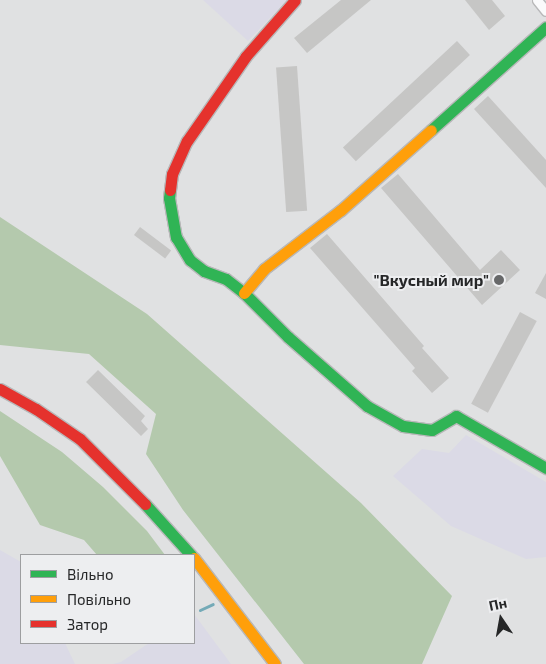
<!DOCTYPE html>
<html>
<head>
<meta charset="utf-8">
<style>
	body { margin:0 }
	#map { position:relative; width:546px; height:664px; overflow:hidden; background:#e0e1e2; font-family:"Exo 2",sans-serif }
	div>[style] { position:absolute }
	.industrial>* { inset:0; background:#dbdae6 }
	.forest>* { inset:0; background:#b4c9ad }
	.stream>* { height:3px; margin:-1.5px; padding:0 1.5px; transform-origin:1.5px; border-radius:1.5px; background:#74aab7 }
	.building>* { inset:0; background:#c6c6c5; transform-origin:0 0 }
	.roads { filter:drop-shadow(1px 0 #b8b8b9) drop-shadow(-1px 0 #b8b8b9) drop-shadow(0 1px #b8b8b9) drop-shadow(0 -1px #b8b8b9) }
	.street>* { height:9px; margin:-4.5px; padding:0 4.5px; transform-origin:4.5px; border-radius:4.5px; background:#fafafb }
	.fast>* { height:11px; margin:-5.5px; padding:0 5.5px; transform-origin:5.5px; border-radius:5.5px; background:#30b455 }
	.slow>* { height:11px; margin:-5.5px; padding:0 5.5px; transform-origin:5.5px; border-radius:5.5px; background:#ff9f0a }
	.jam>* { height:11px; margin:-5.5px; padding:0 5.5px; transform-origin:5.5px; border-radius:5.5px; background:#e5322d }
	.dots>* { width:14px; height:14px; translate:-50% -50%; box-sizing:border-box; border:2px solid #edeef0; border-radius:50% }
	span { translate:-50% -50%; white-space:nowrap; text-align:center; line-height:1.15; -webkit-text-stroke:4px #edeef0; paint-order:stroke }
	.poi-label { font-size:16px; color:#262728; font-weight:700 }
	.right { translate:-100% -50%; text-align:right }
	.legend { position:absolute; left:20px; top:554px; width:175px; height:90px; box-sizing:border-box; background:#edeef0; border:1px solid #9d9ea0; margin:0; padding:6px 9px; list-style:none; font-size:15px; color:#262728 }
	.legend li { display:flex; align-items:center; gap:10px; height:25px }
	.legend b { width:25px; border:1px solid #9d9ea0 }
	.north { position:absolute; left:476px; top:594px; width:50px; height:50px; -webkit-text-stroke:4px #edeef0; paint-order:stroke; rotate:348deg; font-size:14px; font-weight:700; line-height:20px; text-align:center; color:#262728 }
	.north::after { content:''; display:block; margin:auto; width:18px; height:22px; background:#262728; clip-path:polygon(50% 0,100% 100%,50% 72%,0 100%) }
</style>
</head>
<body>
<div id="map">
	<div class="industrial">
		<div style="clip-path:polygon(203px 0,287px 0,248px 41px)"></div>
		<div style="clip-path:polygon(466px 435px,546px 482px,546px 557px,526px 559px,451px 526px,393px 476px,422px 449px,449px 453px)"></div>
		<div style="clip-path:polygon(0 550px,21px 562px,21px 643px,65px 643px,75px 664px,0 664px)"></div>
		<div style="clip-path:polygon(194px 614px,231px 664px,113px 664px,121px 662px,149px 643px,194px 643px)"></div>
	</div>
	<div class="forest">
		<div style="clip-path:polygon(0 217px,147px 314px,361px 503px,452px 596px,422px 664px,304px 664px,183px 510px,146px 454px,156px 414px,89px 354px,0 345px)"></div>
		<div style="clip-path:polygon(0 411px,62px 452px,103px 487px,147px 531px,165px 555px,97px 555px,84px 540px,40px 525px,0 456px)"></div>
	</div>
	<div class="stream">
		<div style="left:200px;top:610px;width:14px;rotate:-25deg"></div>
	</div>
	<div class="building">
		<div style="clip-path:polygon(341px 0,371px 0,307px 53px,294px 38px)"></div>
		<div style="clip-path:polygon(465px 0,492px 0,505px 16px,489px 30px)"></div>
		<div style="left:457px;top:41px;width:19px;height:156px;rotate:47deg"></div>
		<div style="left:297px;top:66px;width:145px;height:21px;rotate:86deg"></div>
		<div style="clip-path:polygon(488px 96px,546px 160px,546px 188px,474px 109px)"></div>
		<div style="clip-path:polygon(398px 174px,480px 270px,501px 250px,520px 270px,482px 305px,381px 188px)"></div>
		<div style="left:140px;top:227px;width:39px;height:10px;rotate:37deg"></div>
		<div style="clip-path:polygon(327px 234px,424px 346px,422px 348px,449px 378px,432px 393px,412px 371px,415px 368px,310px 248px)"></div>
		<div style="clip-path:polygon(546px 273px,546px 299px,535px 293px)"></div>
		<div style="left:520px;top:312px;width:19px;height:104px;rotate:28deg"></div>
		<div style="clip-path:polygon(98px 370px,145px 416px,141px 421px,148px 429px,141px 436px,86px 382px)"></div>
	</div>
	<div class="roads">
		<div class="street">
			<div style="left:537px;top:0;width:14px;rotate:51deg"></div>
		</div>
		<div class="fast">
			<div style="left:431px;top:130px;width:154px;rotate:-41.8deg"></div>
			<div style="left:170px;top:190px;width:8px;rotate:97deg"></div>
			<div style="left:169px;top:198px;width:40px;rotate:80deg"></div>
			<div style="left:176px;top:237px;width:27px;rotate:59deg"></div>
			<div style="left:190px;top:260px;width:18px;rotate:38deg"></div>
			<div style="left:204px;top:271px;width:23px;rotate:20deg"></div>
			<div style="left:226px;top:279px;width:23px;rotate:38deg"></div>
			<div style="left:244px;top:293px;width:62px;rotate:45deg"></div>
			<div style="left:288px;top:337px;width:105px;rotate:41.1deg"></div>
			<div style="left:367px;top:406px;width:41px;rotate:29.1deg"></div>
			<div style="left:403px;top:426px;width:29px;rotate:8deg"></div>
			<div style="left:432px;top:430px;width:28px;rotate:-30deg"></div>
			<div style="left:456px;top:416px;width:104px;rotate:30deg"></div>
			<div style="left:145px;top:504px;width:69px;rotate:48deg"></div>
		</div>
		<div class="slow">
			<div style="left:244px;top:293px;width:31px;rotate:-50deg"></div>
			<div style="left:264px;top:269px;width:97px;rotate:-37.5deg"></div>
			<div style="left:341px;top:210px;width:120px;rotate:-41.6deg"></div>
			<div style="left:194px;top:558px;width:133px;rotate:52.6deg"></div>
		</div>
		<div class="jam">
			<div style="left:170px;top:190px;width:16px;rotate:-83deg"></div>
			<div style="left:172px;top:174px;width:36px;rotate:-66deg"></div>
			<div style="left:187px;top:141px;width:103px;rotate:-55.2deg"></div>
			<div style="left:246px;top:56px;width:74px;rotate:-48.8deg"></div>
			<div style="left:0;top:389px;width:41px;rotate:29.1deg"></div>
			<div style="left:36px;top:409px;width:53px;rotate:34.3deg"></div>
			<div style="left:80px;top:439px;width:92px;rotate:45deg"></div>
		</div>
	</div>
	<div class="dots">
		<div style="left:499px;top:280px;background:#676869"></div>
	</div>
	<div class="poi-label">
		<span class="right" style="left:489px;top:280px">"Вкусный мир"</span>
	</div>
	<ul class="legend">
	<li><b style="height:6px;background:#30b455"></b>Вільно</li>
	<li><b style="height:6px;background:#ff9f0a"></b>Повільно</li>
	<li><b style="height:6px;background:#e5322d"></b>Затор</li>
	</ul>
	<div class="north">Пн</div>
</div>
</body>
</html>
